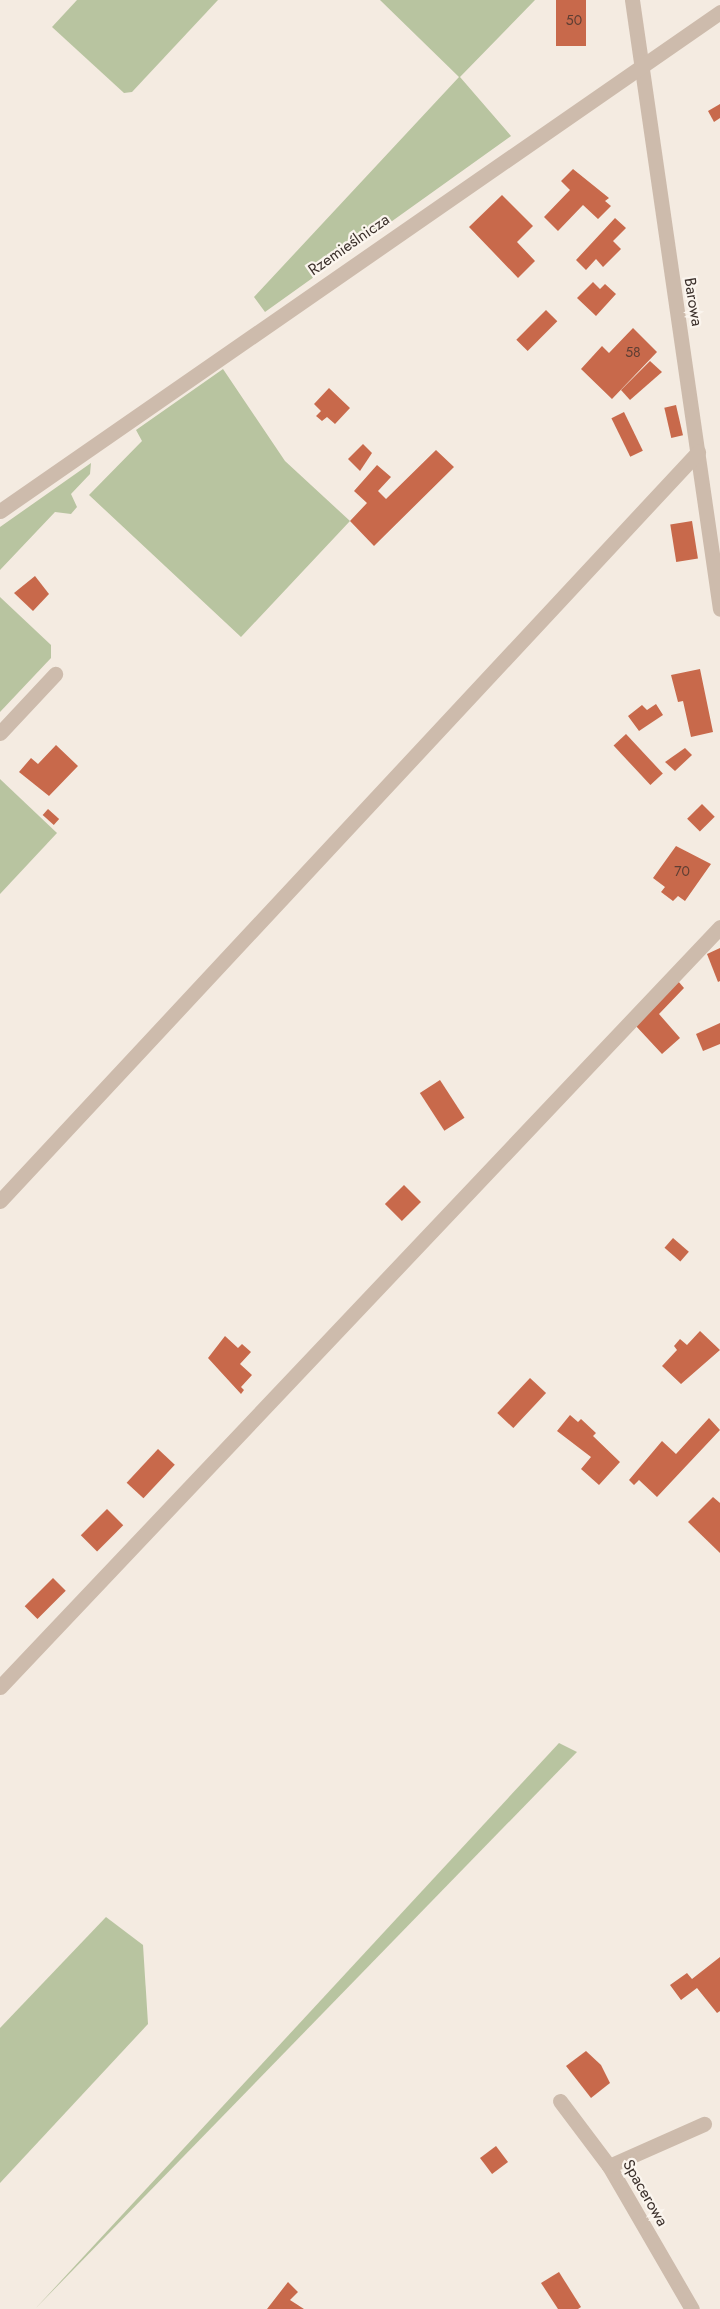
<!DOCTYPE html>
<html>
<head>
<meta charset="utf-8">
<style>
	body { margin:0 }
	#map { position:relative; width:720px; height:2309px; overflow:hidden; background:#f4ebe1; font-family:Jost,sans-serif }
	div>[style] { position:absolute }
	.green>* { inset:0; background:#b8c4a0 }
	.building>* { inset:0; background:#c8694b; transform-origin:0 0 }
	.minor>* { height:15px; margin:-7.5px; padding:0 7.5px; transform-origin:7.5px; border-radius:7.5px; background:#cdbbac }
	span { translate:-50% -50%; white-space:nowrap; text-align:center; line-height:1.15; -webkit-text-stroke:4.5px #fbf5ee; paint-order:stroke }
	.number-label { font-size:14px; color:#5e3e33 }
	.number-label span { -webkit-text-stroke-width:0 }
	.street-label { font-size:16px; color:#3b302b }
</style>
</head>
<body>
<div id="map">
	<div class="green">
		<div style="clip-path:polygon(77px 0,218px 0,132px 92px,124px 93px,52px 27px)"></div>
		<div style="clip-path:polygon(380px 0,535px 0,460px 77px,511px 136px,265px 312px,254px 297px,459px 77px)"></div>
		<div style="clip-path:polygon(223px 369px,285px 461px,350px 521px,241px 637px,89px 495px,142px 441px,136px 430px)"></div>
		<div style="clip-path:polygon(91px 463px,90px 474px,71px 494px,77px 507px,71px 514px,55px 512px,0 570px,0 527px)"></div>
		<div style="clip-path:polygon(0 597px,51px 645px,51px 658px,0 712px)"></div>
		<div style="clip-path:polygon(0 779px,57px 833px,0 894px)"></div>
		<div style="clip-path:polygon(559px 1743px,577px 1752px,35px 2309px)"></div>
		<div style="clip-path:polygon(106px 1917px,143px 1945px,148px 2024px,0 2183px,0 2028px)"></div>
	</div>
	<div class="building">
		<div style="left:556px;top:0;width:30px;height:46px"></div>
		<div style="clip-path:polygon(720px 104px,720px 118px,714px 122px,708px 111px)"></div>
		<div style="clip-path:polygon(573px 169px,609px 198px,605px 201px,611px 206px,598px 219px,583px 205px,558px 231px,544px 217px,570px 190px,561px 181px)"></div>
		<div style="clip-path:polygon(502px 195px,533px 226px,517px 242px,535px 261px,518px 278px,469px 227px)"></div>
		<div style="clip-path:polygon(615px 218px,626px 228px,613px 241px,621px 249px,603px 267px,596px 259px,586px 270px,576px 260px)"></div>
		<div style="clip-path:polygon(593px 282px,600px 289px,605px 284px,616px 294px,596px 316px,577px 298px)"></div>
		<div style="left:546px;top:310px;width:16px;height:42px;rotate:45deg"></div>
		<div style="clip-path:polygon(633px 328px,657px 352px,612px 399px,581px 369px,602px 346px,609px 353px)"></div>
		<div style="clip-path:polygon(650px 361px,662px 372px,630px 400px,621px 390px)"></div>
		<div style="clip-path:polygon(329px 388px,350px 408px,335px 424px,327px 417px,322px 421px,316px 416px,321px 411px,314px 404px)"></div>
		<div style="left:676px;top:405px;width:31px;height:12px;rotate:77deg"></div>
		<div style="left:624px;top:412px;width:43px;height:14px;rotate:64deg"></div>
		<div style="clip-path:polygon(363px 444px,372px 453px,360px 471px,348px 459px)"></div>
		<div style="clip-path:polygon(436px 450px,454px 467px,374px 546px,350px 521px,367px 503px,354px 491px,377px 465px,391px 477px,378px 491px,386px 499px)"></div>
		<div style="left:692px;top:521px;width:38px;height:22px;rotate:81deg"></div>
		<div style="clip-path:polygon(35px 576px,49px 594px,33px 611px,14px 593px)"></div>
		<div style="clip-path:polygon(700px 669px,713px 732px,691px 737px,683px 701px,678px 702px,671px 675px)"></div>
		<div style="clip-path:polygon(656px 704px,663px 715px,639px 731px,628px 716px,642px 705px,647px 710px)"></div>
		<div style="left:626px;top:734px;width:54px;height:17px;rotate:47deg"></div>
		<div style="clip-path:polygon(56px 745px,78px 766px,49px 796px,19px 772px,31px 758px,38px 764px)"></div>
		<div style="clip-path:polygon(685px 748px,692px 755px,675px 771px,665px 762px)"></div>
		<div style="left:702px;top:804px;width:18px;height:21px;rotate:45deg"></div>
		<div style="left:48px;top:809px;width:15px;height:8px;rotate:42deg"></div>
		<div style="clip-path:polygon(676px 846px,711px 864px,685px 901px,678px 896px,673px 901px,661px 892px,665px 887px,653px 878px)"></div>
		<div style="clip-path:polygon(720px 948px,720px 981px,718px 982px,707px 954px)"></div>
		<div style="clip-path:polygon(678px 981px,684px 988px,659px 1014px,680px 1038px,662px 1054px,635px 1025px)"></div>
		<div style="clip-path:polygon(720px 1023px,720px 1044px,703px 1051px,696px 1034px)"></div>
		<div style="left:440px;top:1080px;width:45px;height:24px;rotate:57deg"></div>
		<div style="left:404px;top:1185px;width:24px;height:27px;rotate:45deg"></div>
		<div style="left:673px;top:1238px;width:21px;height:13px;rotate:41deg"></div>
		<div style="clip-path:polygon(700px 1331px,720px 1350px,681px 1384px,662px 1366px,677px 1350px,674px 1346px,680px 1339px,687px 1345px)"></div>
		<div style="clip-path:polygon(225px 1336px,238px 1348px,242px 1344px,251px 1352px,240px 1364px,252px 1375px,241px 1387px,244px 1390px,241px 1394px,208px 1358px)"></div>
		<div style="left:530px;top:1378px;width:22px;height:48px;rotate:43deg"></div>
		<div style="clip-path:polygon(570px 1415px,578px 1422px,581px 1419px,596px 1433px,593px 1436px,620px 1462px,599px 1485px,581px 1469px,591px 1457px,557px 1431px)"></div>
		<div style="clip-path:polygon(709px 1418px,720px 1430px,657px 1497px,639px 1480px,634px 1485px,629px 1480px,662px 1441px,676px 1454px)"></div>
		<div style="left:158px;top:1449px;width:23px;height:46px;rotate:43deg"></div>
		<div style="clip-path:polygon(713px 1497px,720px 1503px,720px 1553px,688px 1522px)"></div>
		<div style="left:107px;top:1509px;width:23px;height:37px;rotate:45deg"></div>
		<div style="left:53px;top:1578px;width:18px;height:40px;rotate:45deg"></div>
		<div style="clip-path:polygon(720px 1957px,720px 2011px,717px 2013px,697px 1988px,681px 2000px,670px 1985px,687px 1973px,692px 1979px)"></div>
		<div style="clip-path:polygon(586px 2051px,601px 2065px,610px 2083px,591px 2098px,566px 2066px)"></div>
		<div style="left:496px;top:2146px;width:20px;height:20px;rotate:53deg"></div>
		<div style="clip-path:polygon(559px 2272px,581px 2307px,578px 2309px,558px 2309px,541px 2283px)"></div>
		<div style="clip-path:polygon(288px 2282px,298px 2292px,290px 2300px,304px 2309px,267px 2309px)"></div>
	</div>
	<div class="minor">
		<div style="left:632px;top:0;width:615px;rotate:81.78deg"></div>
		<div style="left:0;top:511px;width:876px;rotate:-34.72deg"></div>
		<div style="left:0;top:733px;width:81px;rotate:-47deg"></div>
		<div style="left:0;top:1201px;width:1024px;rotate:-47.02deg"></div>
		<div style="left:0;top:1687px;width:1047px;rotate:-46.55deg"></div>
		<div style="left:560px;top:2101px;width:81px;rotate:53deg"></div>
		<div style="left:609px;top:2166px;width:165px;rotate:59.9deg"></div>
		<div style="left:609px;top:2166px;width:104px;rotate:-23.9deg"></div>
	</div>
	<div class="number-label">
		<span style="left:574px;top:20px">50</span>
		<span style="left:633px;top:352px">58</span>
		<span style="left:682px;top:871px">70</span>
	</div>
	<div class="street-label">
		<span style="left:349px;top:245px;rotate:-35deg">Rzemieślnicza</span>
		<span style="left:693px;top:302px;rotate:81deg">Barowa</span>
		<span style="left:645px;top:2193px;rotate:60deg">Spacerowa</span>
	</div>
</div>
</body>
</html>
